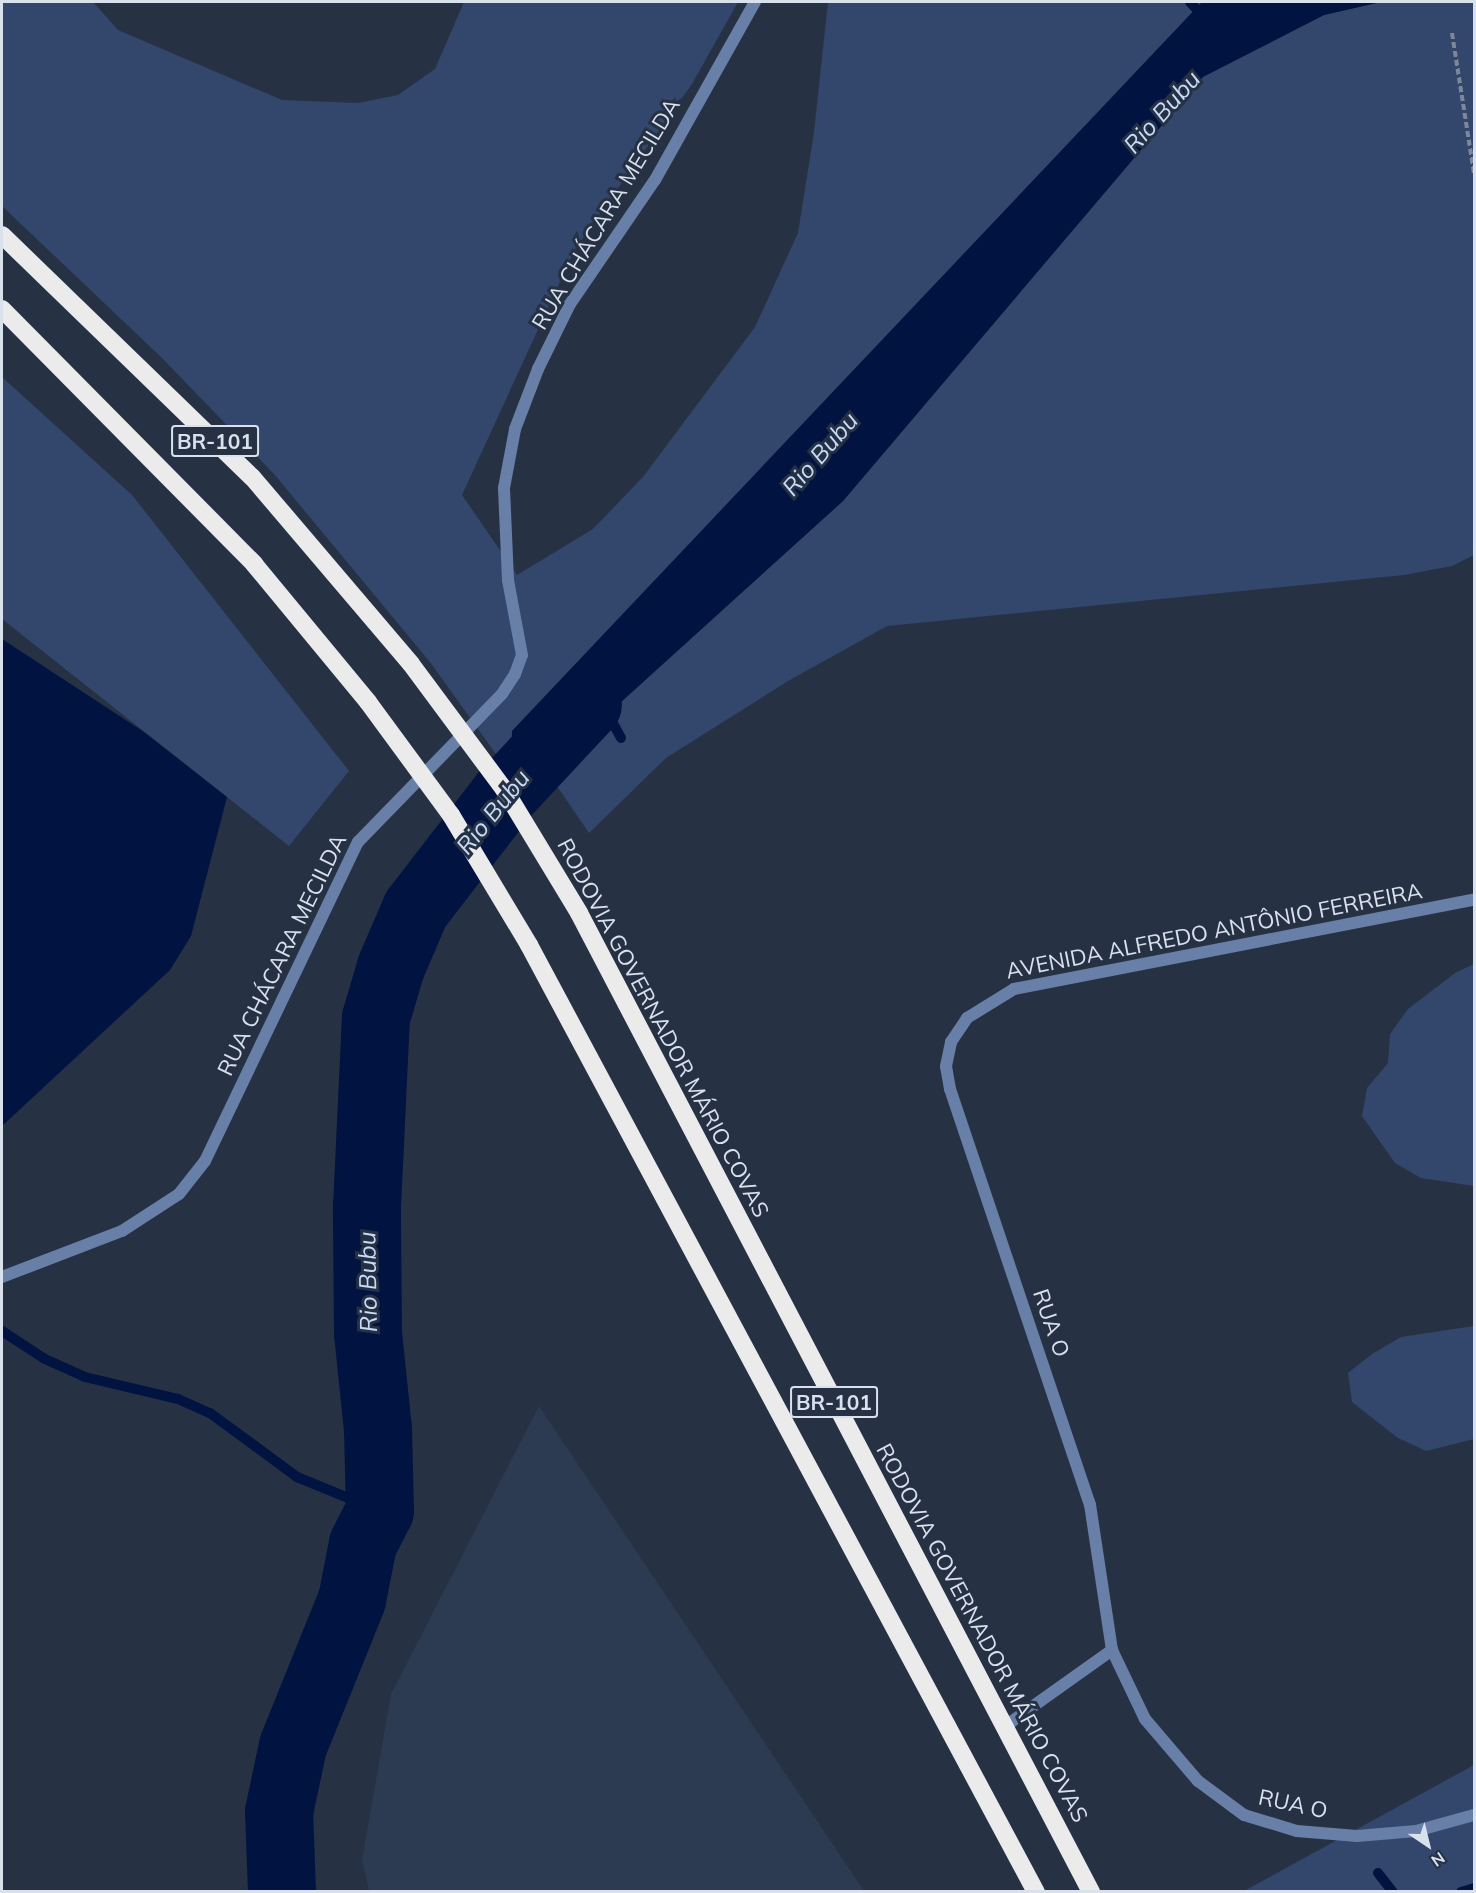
<!DOCTYPE html>
<html>
<head>
<meta charset="utf-8">
<style>
	body { margin:0 }
	#map { position:relative; width:1476px; height:1893px; overflow:hidden; background:#263144; font-family:Mulish,sans-serif }
	div>[style] { position:absolute }
	.built>* { inset:0; background:#2c3a52 }
	.green>* { inset:0; background:#33476c }
	.water>* { inset:0; background:#011441 }
	.stream>* { height:10px; margin:-5px; padding:0 5px; transform-origin:5px; border-radius:5px; background:#011441 }
	.river>* { height:68px; margin:-34px; padding:0 34px; transform-origin:34px; border-radius:34px; background:#011441 }
	.path>* { height:4px; margin-top:-2px; transform-origin:0; background:repeating-linear-gradient(90deg,#7d8797 0 6px,transparent 0 9px) }
	.street>* { height:12px; margin:-6px; padding:0 6px; transform-origin:6px; border-radius:6px; background:#687fa8 }
	.highway>* { height:18px; margin:-9px; padding:0 9px; transform-origin:9px; border-radius:9px; background:#ebebeb }
	.highway-bridge>* { height:18px; margin:-9px; padding:0 9px; transform-origin:9px; border-radius:9px; background:#ebebeb }
	span { translate:-50% -50%; white-space:nowrap; text-align:center; line-height:1.15; -webkit-text-stroke:6px #263144; paint-order:stroke }
	.shield-label span { padding:2px 4px; background:#263144; border:2px solid; border-radius:4px; -webkit-text-stroke-width:0 }
	.shield-label { font-size:21px; color:#d9e1ed; font-weight:700 }
	.street-label { font-size:22px; color:#d9e1ed }
	.water-label { font-size:24px; color:#c8dafa; font-style:italic }
	.frame { position:absolute; inset:0; border:3px solid #d9e1ed; pointer-events:none }
	.north { position:absolute; left:1398px; top:1815px; width:60px; height:60px; -webkit-text-stroke:4px #263144; paint-order:stroke; rotate:145deg; font-size:16px; font-weight:700; line-height:24px; text-align:center; color:#d9e1ed }
	.north::after { content:''; display:block; margin:auto; width:21px; height:27px; background:#d9e1ed; clip-path:polygon(50% 0,100% 100%,50% 72%,0 100%) }
</style>
</head>
<body>
<div id="map">
	<div class="built">
		<div style="clip-path:polygon(539px 1406px,864px 1891px,369px 1891px,362px 1860px,391px 1694px)"></div>
	</div>
	<div class="green">
		<div style="clip-path:polygon(2px 2px,93px 2px,118px 30px,282px 100px,358px 103px,398px 95px,435px 69px,464px 2px,738px 2px,692px 84px,575px 249px,462px 495px,517px 575px,593px 529px,643px 477px,755px 327px,798px 233px,814px 132px,828px 2px,1202px 2px,512px 731px,511px 775px,430px 662px,274px 474px,161px 357px,2px 206px)"></div>
		<div style="clip-path:polygon(1381px 2px,1474px 2px,1474px 555px,1452px 566px,1404px 575px,887px 626px,788px 681px,666px 758px,589px 833px,546px 770px,843px 501px,1203px 76px,1324px 15px)"></div>
		<div style="clip-path:polygon(2px 377px,132px 495px,349px 771px,289px 846px,2px 619px)"></div>
		<div style="clip-path:polygon(1474px 964px,1474px 1186px,1421px 1178px,1395px 1163px,1362px 1116px,1367px 1088px,1388px 1063px,1390px 1034px,1408px 1009px,1455px 973px)"></div>
		<div style="clip-path:polygon(1474px 1326px,1474px 1439px,1426px 1451px,1398px 1438px,1352px 1402px,1348px 1373px,1372px 1354px,1401px 1337px)"></div>
		<div style="clip-path:polygon(1474px 1765px,1474px 1891px,1244px 1891px)"></div>
	</div>
	<div class="water">
		<div style="clip-path:polygon(1202px 2px,1381px 2px,1324px 15px,1203px 77px,843px 501px,546px 770px,511px 775px,512px 731px)"></div>
		<div style="clip-path:polygon(2px 639px,144px 732px,227px 797px,191px 936px,170px 970px,2px 1126px)"></div>
	</div>
	<div class="stream">
		<div style="left:1190px;top:2px;width:21px;rotate:47deg"></div>
		<div style="left:601px;top:701px;width:42px;rotate:61.6deg"></div>
		<div style="left:2px;top:1331px;width:51px;rotate:33.1deg"></div>
		<div style="left:45px;top:1359px;width:44px;rotate:24.2deg"></div>
		<div style="left:85px;top:1377px;width:96px;rotate:13.3deg"></div>
		<div style="left:178px;top:1399px;width:35px;rotate:24deg"></div>
		<div style="left:210px;top:1413px;width:108px;rotate:36.3deg"></div>
		<div style="left:297px;top:1477px;width:90px;rotate:22.3deg"></div>
		<div style="left:1378px;top:1873px;width:24px;rotate:52deg"></div>
		<div style="left:1461px;top:1892px;width:14px;rotate:-17deg"></div>
	</div>
	<div class="river">
		<div style="left:282px;top:1892px;width:80px;rotate:-92.1deg"></div>
		<div style="left:279px;top:1812px;width:67px;rotate:-78deg"></div>
		<div style="left:293px;top:1746px;width:157px;rotate:-68deg"></div>
		<div style="left:352px;top:1600px;width:57px;rotate:-78.9deg"></div>
		<div style="left:363px;top:1544px;width:37px;rotate:-63deg"></div>
		<div style="left:380px;top:1511px;width:81px;rotate:-91.4deg"></div>
		<div style="left:378px;top:1430px;width:97px;rotate:-95.9deg"></div>
		<div style="left:368px;top:1334px;width:127px;rotate:-90.5deg"></div>
		<div style="left:367px;top:1207px;width:189px;rotate:-87.3deg"></div>
		<div style="left:376px;top:1018px;width:53px;rotate:-73.6deg"></div>
		<div style="left:391px;top:967px;width:63px;rotate:-66.7deg"></div>
		<div style="left:416px;top:909px;width:144px;rotate:-52.3deg"></div>
		<div style="left:504px;top:795px;width:123px;rotate:-47deg"></div>
	</div>
	<div class="path">
		<div style="left:1452px;top:33px;width:143px;rotate:81.1deg"></div>
	</div>
	<div class="street">
		<div style="left:2px;top:1277px;width:129px;rotate:-21deg"></div>
		<div style="left:122px;top:1231px;width:68px;rotate:-33deg"></div>
		<div style="left:179px;top:1194px;width:42px;rotate:-51.8deg"></div>
		<div style="left:205px;top:1161px;width:354px;rotate:-64.4deg"></div>
		<div style="left:358px;top:842px;width:206px;rotate:-45.8deg"></div>
		<div style="left:502px;top:694px;width:24px;rotate:-57deg"></div>
		<div style="left:515px;top:674px;width:20px;rotate:-70deg"></div>
		<div style="left:522px;top:655px;width:76px;rotate:-100.6deg"></div>
		<div style="left:508px;top:580px;width:92px;rotate:-92.5deg"></div>
		<div style="left:504px;top:488px;width:60px;rotate:-79.4deg"></div>
		<div style="left:515px;top:429px;width:64px;rotate:-69deg"></div>
		<div style="left:538px;top:369px;width:72px;rotate:-63.8deg"></div>
		<div style="left:570px;top:304px;width:150px;rotate:-55.6deg"></div>
		<div style="left:655px;top:180px;width:204px;rotate:-60.7deg"></div>
		<div style="left:1112px;top:1650px;width:76px;rotate:64.4deg"></div>
		<div style="left:1145px;top:1719px;width:82px;rotate:49.5deg"></div>
		<div style="left:1198px;top:1781px;width:57px;rotate:36.5deg"></div>
		<div style="left:1244px;top:1815px;width:55px;rotate:16.8deg"></div>
		<div style="left:1297px;top:1831px;width:60px;rotate:4.8deg"></div>
		<div style="left:1357px;top:1836px;width:59px;rotate:-4.8deg"></div>
		<div style="left:1416px;top:1831px;width:60px;rotate:-15.4deg"></div>
		<div style="left:1004px;top:1727px;width:133px;rotate:-35.5deg"></div>
		<div style="left:1112px;top:1650px;width:147px;rotate:-98.6deg"></div>
		<div style="left:1090px;top:1505px;width:439px;rotate:-108.6deg"></div>
		<div style="left:950px;top:1089px;width:23px;rotate:-100deg"></div>
		<div style="left:946px;top:1066px;width:25px;rotate:-78deg"></div>
		<div style="left:951px;top:1042px;width:29px;rotate:-56deg"></div>
		<div style="left:967px;top:1018px;width:55px;rotate:-31.7deg"></div>
		<div style="left:1014px;top:989px;width:469px;rotate:-11deg"></div>
	</div>
	<div class="highway">
		<div style="left:2px;top:235px;width:348px;rotate:44.1deg"></div>
		<div style="left:252px;top:477px;width:245px;rotate:49.6deg"></div>
		<div style="left:2px;top:309px;width:359px;rotate:45.3deg"></div>
		<div style="left:254px;top:564px;width:179px;rotate:50.4deg"></div>
		<div style="left:579px;top:913px;width:1105px;rotate:62.39deg"></div>
		<div style="left:529px;top:945px;width:1074px;rotate:61.84deg"></div>
	</div>
	<div class="highway-bridge">
		<div style="left:411px;top:664px;width:156px;rotate:53.4deg"></div>
		<div style="left:504px;top:789px;width:145px;rotate:58.8deg"></div>
		<div style="left:368px;top:702px;width:140px;rotate:53.7deg"></div>
		<div style="left:451px;top:815px;width:152px;rotate:59deg"></div>
	</div>
	<div class="shield-label">
		<span style="left:215px;top:441px">BR-101</span>
		<span style="left:834px;top:1402px">BR-101</span>
	</div>
	<div class="street-label">
		<span style="left:606px;top:214px;rotate:-59deg">RUA CHÁCARA MECILDA</span>
		<span style="left:1214px;top:931px;rotate:-11deg">AVENIDA ALFREDO ANTÔNIO FERREIRA</span>
		<span style="left:282px;top:955px;rotate:-64deg">RUA CHÁCARA MECILDA</span>
		<span style="left:663px;top:1028px;rotate:62deg">RODOVIA GOVERNADOR MÁRIO COVAS</span>
		<span style="left:1051px;top:1323px;rotate:71deg">RUA O</span>
		<span style="left:982px;top:1633px;rotate:62deg">RODOVIA GOVERNADOR MÁRIO COVAS</span>
		<span style="left:1293px;top:1804px;rotate:12deg">RUA O</span>
	</div>
	<div class="water-label">
		<span style="left:1162px;top:112px;rotate:-48deg">Rio Bubu</span>
		<span style="left:820px;top:454px;rotate:-49deg">Rio Bubu</span>
		<span style="left:493px;top:812px;rotate:-51deg">Rio Bubu</span>
		<span style="left:368px;top:1282px;rotate:-91deg">Rio Bubu</span>
	</div>
	<div class="frame"></div>
	<div class="north">N</div>
</div>
</body>
</html>
